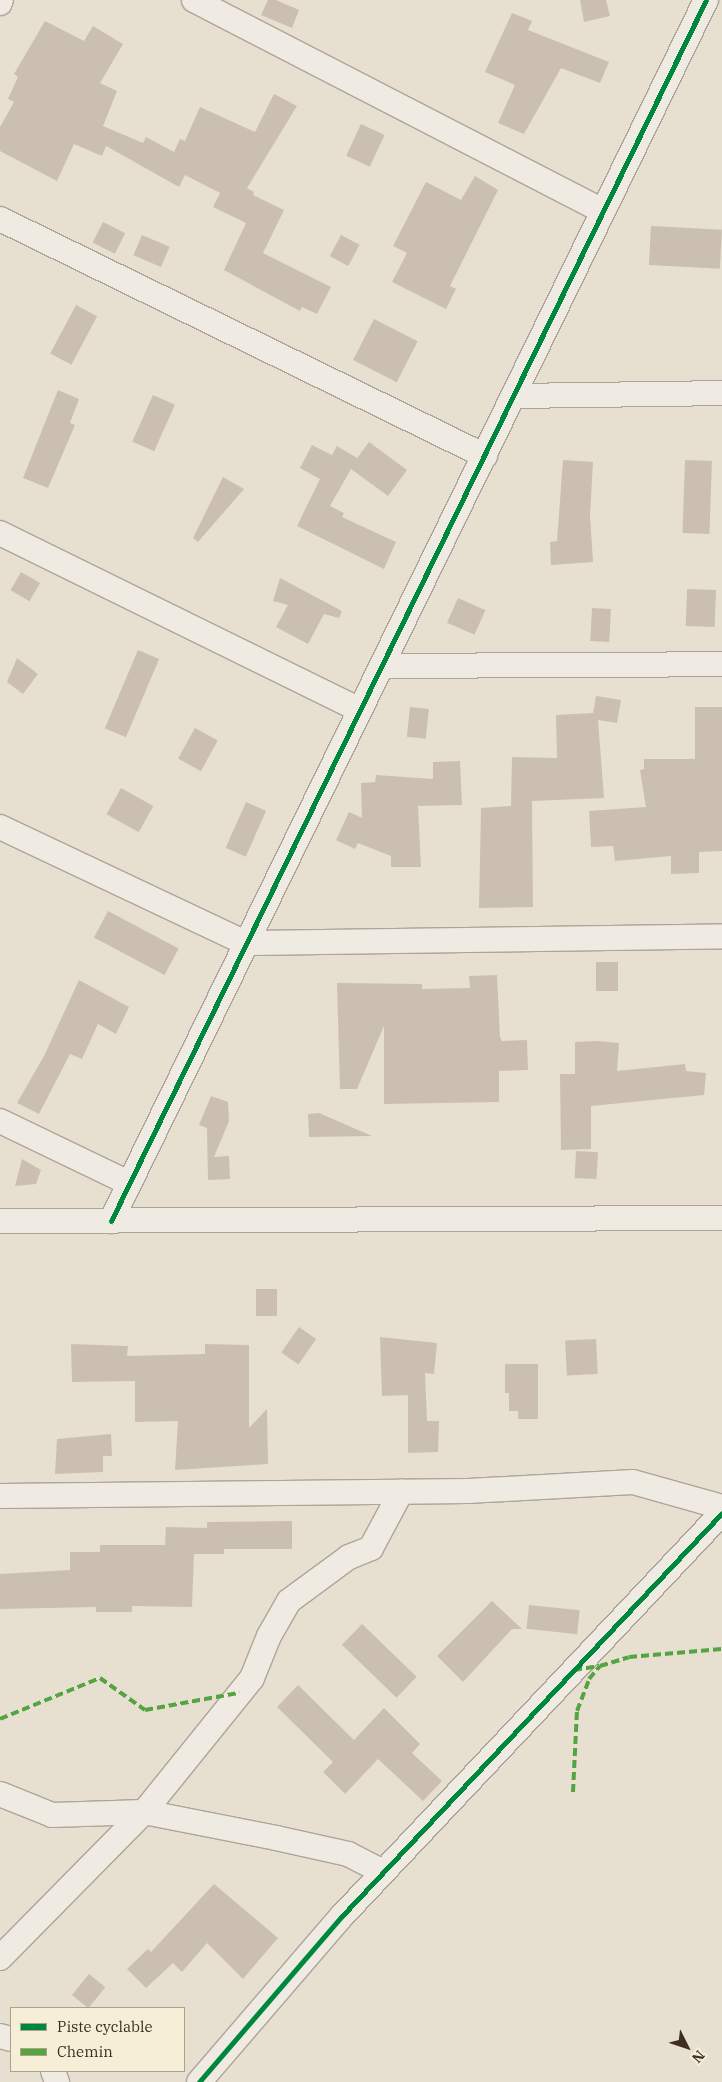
<!DOCTYPE html>
<html>
<head>
<meta charset="utf-8">
<style>
	body { margin:0 }
	#map { position:relative; width:722px; height:2082px; overflow:hidden; background:#e7e0d1; font-family:"IBM Plex Serif",serif }
	div>[style] { position:absolute }
	.building>* { inset:0; background:#cbbfb2; transform-origin:0 0 }
	.roads { filter:drop-shadow(1px 0 #ada599) drop-shadow(-1px 0 #ada599) drop-shadow(0 1px #ada599) drop-shadow(0 -1px #ada599) }
	.minor>* { height:24px; margin:-12px; padding:0 12px; transform-origin:12px; border-radius:12px; background:#efebe3 }
	.quiet>* { height:4px; margin-top:-2px; transform-origin:0; background:repeating-linear-gradient(90deg,#54a441 0 8px,transparent 0 12px) }
	.cycleway>* { height:5px; margin:-2.5px; padding:0 2.5px; transform-origin:2.5px; border-radius:2.5px; background:#00873e }
	span { translate:-50% -50%; white-space:nowrap; text-align:center; line-height:1.15; -webkit-text-stroke:4px #f7eed8; paint-order:stroke }
	.legend { position:absolute; left:10px; top:2007px; width:175px; height:65px; box-sizing:border-box; background:#f7eed8; border:1px solid #ada18e; margin:0; padding:6px 9px; list-style:none; font-size:15px; color:#3d2e20 }
	.legend li { display:flex; align-items:center; gap:10px; height:25px }
	.legend b { width:25px; border:1px solid #ada18e }
	.north { position:absolute; left:662px; top:2022px; width:50px; height:50px; -webkit-text-stroke:4px #f7eed8; paint-order:stroke; rotate:131deg; font-size:14px; font-weight:700; line-height:20px; text-align:center; color:#3d2e20 }
	.north::after { content:''; display:block; margin:auto; width:18px; height:22px; background:#3d2e20; clip-path:polygon(50% 0,100% 100%,50% 72%,0 100%) }
</style>
</head>
<body>
<div id="map">
	<div class="building">
		<div style="clip-path:polygon(268px 0,276px 0,299px 10px,292px 28px,261px 15px)"></div>
		<div style="clip-path:polygon(580px 0,606px 0,610px 16px,584px 22px)"></div>
		<div style="clip-path:polygon(512px 13px,532px 21px,528px 30px,609px 62px,600px 83px,561px 68px,524px 134px,498px 123px,515px 85px,485px 72px)"></div>
		<div style="clip-path:polygon(45px 21px,84px 41px,93px 26px,123px 44px,100px 83px,117px 91px,103px 126px,143px 143px,146px 137px,174px 152px,180px 139px,185px 141px,200px 107px,255px 132px,274px 94px,297px 106px,247px 188px,254px 192px,253px 195px,284px 210px,263px 253px,331px 287px,317px 314px,302px 307px,300px 311px,224px 270px,246px 223px,213px 207px,220px 193px,185px 175px,179px 187px,106px 146px,102px 156px,74px 144px,57px 181px,0 151px,0 127px,14px 102px,8px 99px,18px 77px,14px 74px)"></div>
		<div style="left:361px;top:124px;width:26px;height:35px;rotate:25deg"></div>
		<div style="clip-path:polygon(475px 176px,498px 190px,450px 286px,456px 289px,446px 309px,392px 282px,407px 253px,393px 246px,426px 182px,461px 200px)"></div>
		<div style="left:103px;top:222px;width:25px;height:23px;rotate:27deg"></div>
		<div style="left:651px;top:226px;width:71px;height:39px;rotate:3deg"></div>
		<div style="left:142px;top:235px;width:30px;height:22px;rotate:23deg"></div>
		<div style="left:341px;top:235px;width:21px;height:24px;rotate:28deg"></div>
		<div style="left:76px;top:305px;width:24px;height:55px;rotate:28deg"></div>
		<div style="left:374px;top:319px;width:49px;height:46px;rotate:27deg"></div>
		<div style="clip-path:polygon(58px 390px,79px 399px,70px 423px,75px 425px,48px 488px,23px 478px)"></div>
		<div style="left:153px;top:395px;width:24px;height:51px;rotate:24deg"></div>
		<div style="clip-path:polygon(369px 442px,407px 470px,388px 496px,351px 469px,330px 506px,344px 513px,342px 517px,396px 542px,384px 569px,297px 526px,320px 479px,300px 468px,312px 445px,332px 455px,337px 446px,357px 458px,355px 461px)"></div>
		<div style="clip-path:polygon(563px 460px,593px 462px,590px 515px,593px 562px,551px 565px,550px 542px,557px 541px)"></div>
		<div style="left:685px;top:460px;width:27px;height:73px;rotate:2deg"></div>
		<div style="clip-path:polygon(223px 477px,244px 489px,198px 542px,193px 538px)"></div>
		<div style="left:21px;top:572px;width:22px;height:21px;rotate:30deg"></div>
		<div style="clip-path:polygon(280px 578px,342px 611px,339px 618px,324px 614px,308px 644px,276px 627px,288px 605px,273px 601px)"></div>
		<div style="left:687px;top:589px;width:29px;height:37px;rotate:2deg"></div>
		<div style="left:458px;top:598px;width:30px;height:27px;rotate:24deg"></div>
		<div style="left:592px;top:608px;width:19px;height:33px;rotate:3deg"></div>
		<div style="left:138px;top:650px;width:23px;height:85px;rotate:23deg"></div>
		<div style="clip-path:polygon(17px 658px,38px 674px,23px 694px,7px 682px)"></div>
		<div style="clip-path:polygon(596px 696px,621px 700px,617px 723px,598px 720px,604px 798px,532px 801px,533px 907px,479px 908px,481px 808px,511px 806px,512px 757px,557px 758px,556px 715px,593px 713px)"></div>
		<div style="left:410px;top:707px;width:19px;height:30px;rotate:6deg"></div>
		<div style="clip-path:polygon(695px 707px,722px 707px,722px 851px,699px 852px,699px 873px,671px 874px,671px 856px,615px 861px,613px 846px,591px 847px,589px 811px,646px 807px,640px 770px,644px 769px,644px 759px,695px 759px)"></div>
		<div style="left:195px;top:728px;width:26px;height:35px;rotate:29deg"></div>
		<div style="clip-path:polygon(460px 761px,462px 805px,418px 806px,421px 867px,391px 867px,391px 856px,358px 843px,355px 849px,336px 840px,349px 812px,362px 818px,361px 783px,375px 782px,376px 775px,433px 779px,433px 762px)"></div>
		<div style="left:121px;top:788px;width:37px;height:30px;rotate:29deg"></div>
		<div style="left:246px;top:802px;width:22px;height:50px;rotate:24deg"></div>
		<div style="left:108px;top:911px;width:80px;height:30px;rotate:28deg"></div>
		<div style="left:596px;top:962px;width:22px;height:29px"></div>
		<div style="clip-path:polygon(497px 975px,500px 1037px,502px 1041px,527px 1040px,528px 1070px,499px 1071px,499px 1102px,384px 1104px,384px 1026px,357px 1089px,340px 1089px,337px 983px,422px 984px,422px 989px,470px 988px,469px 976px)"></div>
		<div style="clip-path:polygon(79px 980px,129px 1007px,116px 1034px,98px 1024px,82px 1059px,70px 1054px,39px 1114px,17px 1103px,44px 1056px)"></div>
		<div style="clip-path:polygon(597px 1041px,619px 1043px,617px 1071px,685px 1064px,686px 1071px,706px 1073px,704px 1095px,591px 1106px,591px 1149px,561px 1150px,560px 1074px,575px 1074px,575px 1042px)"></div>
		<div style="clip-path:polygon(211px 1096px,228px 1102px,229px 1121px,214px 1157px,229px 1156px,230px 1179px,208px 1180px,207px 1128px,199px 1125px)"></div>
		<div style="clip-path:polygon(319px 1113px,372px 1136px,309px 1137px,308px 1114px)"></div>
		<div style="left:576px;top:1151px;width:22px;height:27px;rotate:3deg"></div>
		<div style="clip-path:polygon(22px 1159px,41px 1170px,36px 1184px,15px 1186px)"></div>
		<div style="left:256px;top:1289px;width:21px;height:27px"></div>
		<div style="left:299px;top:1327px;width:21px;height:31px;rotate:35deg"></div>
		<div style="clip-path:polygon(380px 1337px,437px 1343px,434px 1374px,425px 1373px,427px 1421px,439px 1421px,438px 1452px,408px 1453px,408px 1395px,382px 1396px)"></div>
		<div style="left:596px;top:1339px;width:35px;height:31px;rotate:87deg"></div>
		<div style="clip-path:polygon(71px 1344px,128px 1346px,127px 1356px,205px 1354px,205px 1344px,249px 1345px,249px 1428px,267px 1409px,268px 1464px,175px 1470px,178px 1421px,135px 1422px,135px 1381px,72px 1382px)"></div>
		<div style="clip-path:polygon(505px 1364px,538px 1364px,538px 1419px,518px 1419px,518px 1411px,509px 1411px,509px 1393px,505px 1393px)"></div>
		<div style="clip-path:polygon(111px 1434px,112px 1456px,103px 1456px,103px 1472px,55px 1474px,57px 1439px)"></div>
		<div style="clip-path:polygon(292px 1521px,292px 1549px,224px 1549px,224px 1554px,194px 1554px,192px 1607px,132px 1606px,132px 1612px,96px 1612px,96px 1607px,0 1609px,0 1574px,70px 1570px,70px 1552px,100px 1552px,100px 1545px,165px 1545px,166px 1527px,207px 1528px,207px 1522px)"></div>
		<div style="clip-path:polygon(492px 1601px,522px 1629px,512px 1629px,463px 1682px,437px 1656px)"></div>
		<div style="left:529px;top:1605px;width:51px;height:24px;rotate:6deg"></div>
		<div style="left:362px;top:1624px;width:76px;height:29px;rotate:44deg"></div>
		<div style="clip-path:polygon(298px 1685px,354px 1740px,384px 1708px,420px 1744px,412px 1753px,442px 1781px,423px 1801px,378px 1759px,345px 1794px,323px 1772px,333px 1762px,277px 1707px)"></div>
		<div style="clip-path:polygon(214px 1884px,278px 1938px,243px 1979px,207px 1943px,182px 1972px,173px 1963px,146px 1988px,127px 1969px,148px 1949px,151px 1952px)"></div>
		<div style="left:89px;top:1974px;width:21px;height:27px;rotate:39deg"></div>
	</div>
	<div class="roads">
		<div class="minor">
			<div style="left:194px;top:0;width:460px;rotate:27.3deg"></div>
			<div style="left:0;top:3px;width:3px;rotate:-72deg"></div>
			<div style="left:0;top:219px;width:540px;rotate:26.04deg"></div>
			<div style="left:514px;top:396px;width:208px;rotate:-0.8deg"></div>
			<div style="left:0;top:533px;width:401px;rotate:26.2deg"></div>
			<div style="left:382px;top:666px;width:340px;rotate:-0.3deg"></div>
			<div style="left:0;top:827px;width:271px;rotate:25.3deg"></div>
			<div style="left:245px;top:943px;width:477px;rotate:-0.8deg"></div>
			<div style="left:0;top:1121px;width:143px;rotate:25.7deg"></div>
			<div style="left:0;top:1221px;width:722px;rotate:-0.24deg"></div>
			<div style="left:111px;top:1221px;width:1358px;rotate:-64.02deg"></div>
			<div style="left:0;top:1496px;width:468px;rotate:-0.6deg"></div>
			<div style="left:468px;top:1491px;width:165px;rotate:-3.1deg"></div>
			<div style="left:633px;top:1482px;width:92px;rotate:15.7deg"></div>
			<div style="left:0;top:1794px;width:56px;rotate:22deg"></div>
			<div style="left:52px;top:1815px;width:92px;rotate:-1.9deg"></div>
			<div style="left:144px;top:1812px;width:135px;rotate:11.1deg"></div>
			<div style="left:276px;top:1838px;width:74px;rotate:12.5deg"></div>
			<div style="left:348px;top:1854px;width:39px;rotate:27deg"></div>
			<div style="left:0;top:1958px;width:205px;rotate:-45.4deg"></div>
			<div style="left:144px;top:1812px;width:172px;rotate:-51.1deg"></div>
			<div style="left:252px;top:1678px;width:45px;rotate:-68deg"></div>
			<div style="left:269px;top:1636px;width:40px;rotate:-60.3deg"></div>
			<div style="left:289px;top:1601px;width:74px;rotate:-36.3deg"></div>
			<div style="left:349px;top:1557px;width:24px;rotate:-22deg"></div>
			<div style="left:371px;top:1548px;width:64px;rotate:-61.8deg"></div>
			<div style="left:0;top:2036px;width:11px;rotate:15deg"></div>
			<div style="left:53px;top:2071px;width:12px;rotate:70deg"></div>
			<div style="left:199px;top:2082px;width:218px;rotate:-49.3deg"></div>
			<div style="left:341px;top:1917px;width:555px;rotate:-46.68deg"></div>
		</div>
	</div>
	<div class="quiet">
		<div style="left:574px;top:1670px;width:26px;rotate:-9deg"></div>
		<div style="left:600px;top:1666px;width:30px;rotate:-17deg"></div>
		<div style="left:629px;top:1657px;width:93px;rotate:-4.9deg"></div>
		<div style="left:0;top:1719px;width:108px;rotate:-22.3deg"></div>
		<div style="left:100px;top:1678px;width:55px;rotate:35.4deg"></div>
		<div style="left:145px;top:1710px;width:96px;rotate:-10.3deg"></div>
		<div style="left:573px;top:1792px;width:81px;rotate:-87.2deg"></div>
		<div style="left:577px;top:1711px;width:34px;rotate:-69deg"></div>
		<div style="left:589px;top:1679px;width:17px;rotate:-50deg"></div>
	</div>
	<div class="cycleway">
		<div style="left:111px;top:1221px;width:1358px;rotate:-64.02deg"></div>
		<div style="left:199px;top:2082px;width:218px;rotate:-49.3deg"></div>
		<div style="left:341px;top:1917px;width:555px;rotate:-46.68deg"></div>
	</div>
	<ul class="legend">
	<li><b style="height:6px;background:#00873e"></b>Piste cyclable</li>
	<li><b style="height:6px;background:#54a441"></b>Chemin</li>
	</ul>
	<div class="north">N</div>
</div>
</body>
</html>
